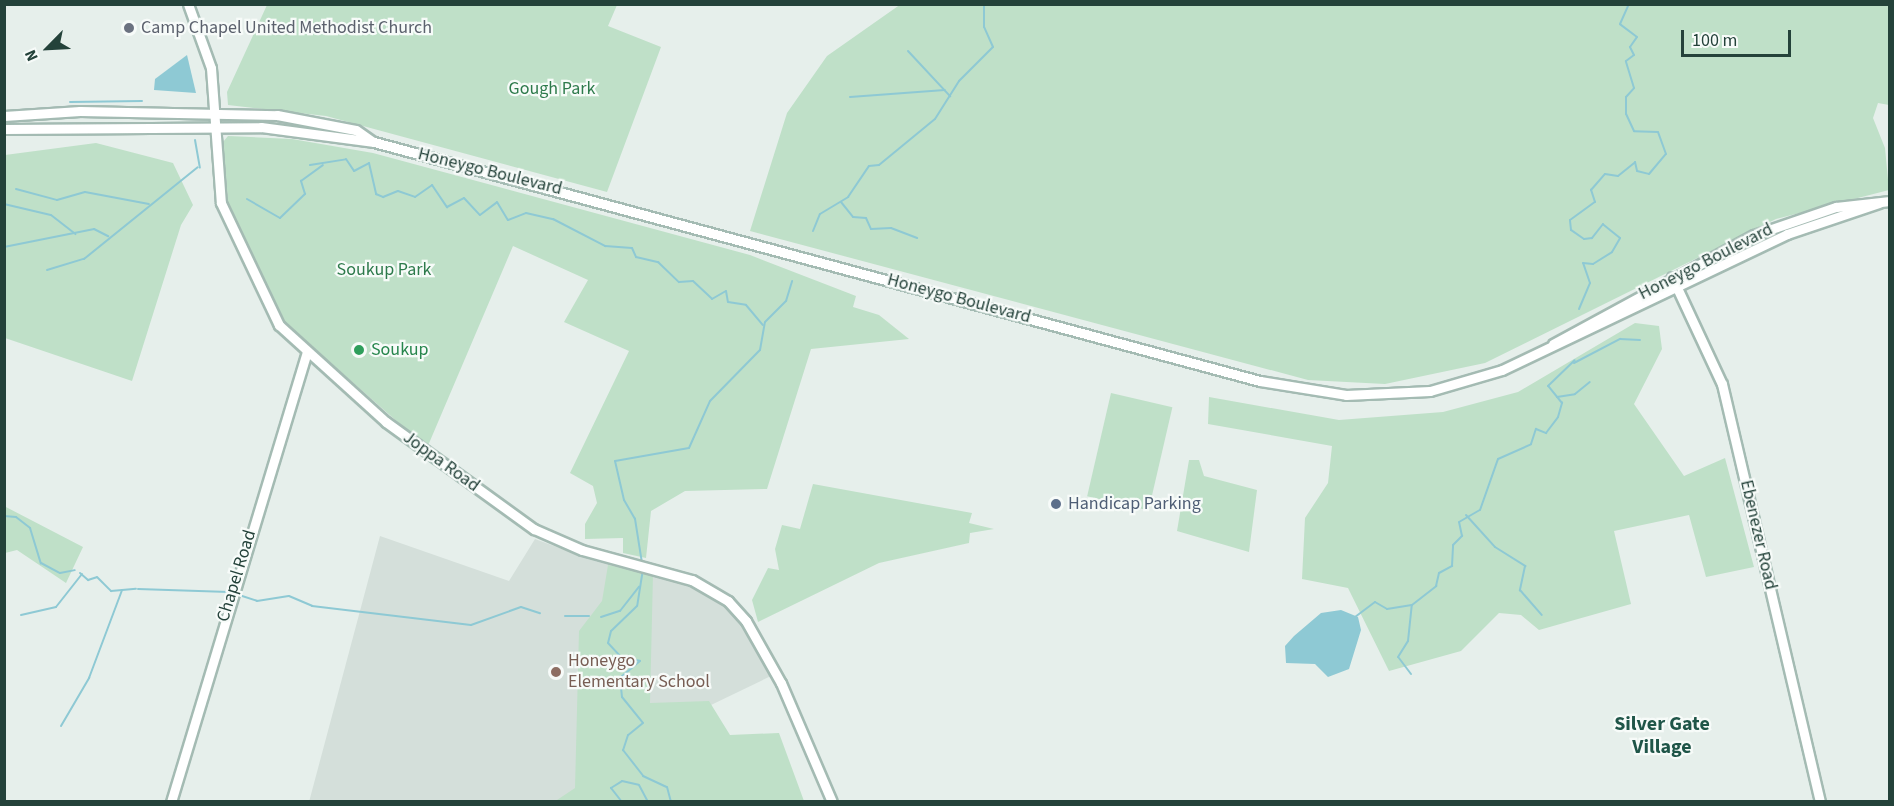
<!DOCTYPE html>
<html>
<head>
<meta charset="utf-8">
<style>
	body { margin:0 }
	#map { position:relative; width:1894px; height:806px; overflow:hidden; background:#e6efeb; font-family:"Source Sans 3",sans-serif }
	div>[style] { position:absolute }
	.built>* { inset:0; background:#d4dfda }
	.green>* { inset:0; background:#bfe0c8; transform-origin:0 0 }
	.water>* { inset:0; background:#8ec9d4 }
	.stream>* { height:2px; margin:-1px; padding:0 1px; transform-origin:1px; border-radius:1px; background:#8ec9d4 }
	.roads { filter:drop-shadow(2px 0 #a4bbb3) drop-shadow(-2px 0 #a4bbb3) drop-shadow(0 2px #a4bbb3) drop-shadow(0 -2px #a4bbb3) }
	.secondary>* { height:9px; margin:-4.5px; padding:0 4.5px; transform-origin:4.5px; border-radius:4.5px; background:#fff }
	.dots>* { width:16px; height:16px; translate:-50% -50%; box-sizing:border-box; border:3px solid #f7fbf9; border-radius:50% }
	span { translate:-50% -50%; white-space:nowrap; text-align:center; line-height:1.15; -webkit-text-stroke:4.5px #f7fbf9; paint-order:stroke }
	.worship-label { font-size:18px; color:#5b616d }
	.left { translate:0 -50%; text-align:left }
	.park-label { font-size:18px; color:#2d7a4b }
	.street-label { font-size:18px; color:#24423a }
	.leisure-label { font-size:18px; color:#27864d }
	.service-label { font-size:18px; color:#4e5e75 }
	.education-label { font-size:18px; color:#785e54 }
	.neighbourhood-label { font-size:20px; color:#1f5548; font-weight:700 }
	.frame { position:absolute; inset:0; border:6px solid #24423a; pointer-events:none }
	.north { position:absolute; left:18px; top:18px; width:60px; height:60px; -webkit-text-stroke:4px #f7fbf9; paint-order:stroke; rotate:246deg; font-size:16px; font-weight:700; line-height:24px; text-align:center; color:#24423a }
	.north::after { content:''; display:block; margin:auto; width:21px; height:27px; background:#24423a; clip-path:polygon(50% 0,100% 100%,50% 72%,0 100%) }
	.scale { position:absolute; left:1681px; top:30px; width:110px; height:27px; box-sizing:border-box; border:3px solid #24423a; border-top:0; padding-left:8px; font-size:18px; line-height:21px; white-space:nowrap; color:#24423a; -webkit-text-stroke:4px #f7fbf9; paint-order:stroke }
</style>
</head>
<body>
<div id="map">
	<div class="built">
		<div style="clip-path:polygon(380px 536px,509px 581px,535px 539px,595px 561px,684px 582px,712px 595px,739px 619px,771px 676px,711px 705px,747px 801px,309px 802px)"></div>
	</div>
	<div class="green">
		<div style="clip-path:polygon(901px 4px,1889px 5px,1889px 105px,1878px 103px,1873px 118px,1885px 148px,1889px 190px,1776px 219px,1485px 363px,1385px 384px,1308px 380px,750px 231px,787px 113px,827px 56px)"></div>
		<div style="clip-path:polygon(267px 5px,617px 5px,608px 26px,661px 47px,607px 192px,326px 116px,228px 105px,227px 92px)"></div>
		<div style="clip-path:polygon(228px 136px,292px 139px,373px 153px,750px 255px,856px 296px,853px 307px,879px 315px,909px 339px,811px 349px,767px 489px,685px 491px,651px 511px,646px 558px,623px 553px,623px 538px,585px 539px,585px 524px,597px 503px,593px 486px,570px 473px,629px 351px,564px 322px,588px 280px,513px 246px,427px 448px,281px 319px,229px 213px,223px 142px)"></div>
		<div style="clip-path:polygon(96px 143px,173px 163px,193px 205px,181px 225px,132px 381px,5px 338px,5px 155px)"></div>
		<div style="clip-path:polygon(1635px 323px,1659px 326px,1662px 349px,1634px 404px,1684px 476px,1725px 458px,1754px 567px,1706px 577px,1689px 515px,1614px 531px,1631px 604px,1539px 630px,1521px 615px,1499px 613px,1461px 651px,1389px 671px,1348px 588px,1302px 579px,1305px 518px,1328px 483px,1332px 446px,1208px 424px,1209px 397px,1339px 420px,1443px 412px,1518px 392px)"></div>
		<div style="left:1111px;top:393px;width:63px;height:106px;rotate:13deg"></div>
		<div style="clip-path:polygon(1189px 460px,1199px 460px,1204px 476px,1257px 490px,1249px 552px,1177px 531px)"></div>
		<div style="clip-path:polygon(813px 484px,972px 513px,969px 523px,994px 529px,970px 533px,969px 543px,879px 563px,758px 622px,752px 600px,768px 568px,779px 570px,775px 549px,782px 525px,800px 529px)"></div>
		<div style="clip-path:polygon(4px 506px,83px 547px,66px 583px,17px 550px,5px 553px)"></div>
		<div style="clip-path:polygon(608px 565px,653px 574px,650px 703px,709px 701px,730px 735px,779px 733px,804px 801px,554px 802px,575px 788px,579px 631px,602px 601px)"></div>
	</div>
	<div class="water">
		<div style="clip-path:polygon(187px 55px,196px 93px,154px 90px,155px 79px)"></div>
		<div style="clip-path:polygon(1341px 610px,1358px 617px,1361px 630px,1349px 669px,1328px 677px,1315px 664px,1286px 663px,1285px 646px,1294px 636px,1321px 613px)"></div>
	</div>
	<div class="stream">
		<div style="left:908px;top:51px;width:62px;rotate:47deg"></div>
		<div style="left:850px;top:97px;width:95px;rotate:-4.2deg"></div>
		<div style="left:70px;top:102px;width:72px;rotate:-0.8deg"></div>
		<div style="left:195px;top:140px;width:28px;rotate:80deg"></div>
		<div style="left:310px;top:165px;width:36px;rotate:-9deg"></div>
		<div style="left:346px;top:159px;width:14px;rotate:56deg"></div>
		<div style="left:354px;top:171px;width:17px;rotate:-28deg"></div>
		<div style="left:369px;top:163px;width:32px;rotate:77deg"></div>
		<div style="left:376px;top:194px;width:8px;rotate:23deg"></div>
		<div style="left:383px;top:197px;width:16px;rotate:-22deg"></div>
		<div style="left:398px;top:191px;width:18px;rotate:19deg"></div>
		<div style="left:415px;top:197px;width:21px;rotate:-35deg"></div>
		<div style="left:432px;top:185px;width:27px;rotate:56deg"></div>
		<div style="left:447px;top:207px;width:19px;rotate:-28deg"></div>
		<div style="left:464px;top:198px;width:23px;rotate:47deg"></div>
		<div style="left:480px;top:215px;width:21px;rotate:-37deg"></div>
		<div style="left:497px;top:202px;width:21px;rotate:59deg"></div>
		<div style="left:508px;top:220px;width:19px;rotate:-21deg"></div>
		<div style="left:526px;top:213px;width:28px;rotate:13deg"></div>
		<div style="left:553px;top:219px;width:59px;rotate:27.4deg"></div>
		<div style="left:605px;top:246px;width:27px;rotate:4deg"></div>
		<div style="left:632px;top:248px;width:10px;rotate:66deg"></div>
		<div style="left:636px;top:257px;width:23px;rotate:13deg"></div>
		<div style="left:658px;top:262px;width:29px;rotate:44deg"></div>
		<div style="left:679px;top:282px;width:14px;rotate:-4deg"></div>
		<div style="left:693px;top:281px;width:26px;rotate:43deg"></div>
		<div style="left:712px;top:299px;width:16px;rotate:-30deg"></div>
		<div style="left:726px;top:291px;width:11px;rotate:80deg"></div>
		<div style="left:728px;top:302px;width:18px;rotate:9deg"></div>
		<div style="left:746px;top:305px;width:26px;rotate:50deg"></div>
		<div style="left:16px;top:189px;width:42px;rotate:15deg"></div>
		<div style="left:57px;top:200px;width:29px;rotate:-16deg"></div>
		<div style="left:85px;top:192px;width:65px;rotate:10.6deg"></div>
		<div style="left:247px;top:199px;width:38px;rotate:30deg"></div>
		<div style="left:280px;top:218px;width:35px;rotate:-44deg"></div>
		<div style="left:305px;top:194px;width:14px;rotate:-107deg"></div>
		<div style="left:301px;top:181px;width:27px;rotate:-36deg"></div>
		<div style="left:841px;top:202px;width:19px;rotate:51deg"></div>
		<div style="left:853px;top:217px;width:13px;rotate:4deg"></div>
		<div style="left:866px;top:218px;width:12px;rotate:66deg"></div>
		<div style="left:871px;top:229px;width:20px;rotate:-3deg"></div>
		<div style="left:891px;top:228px;width:28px;rotate:21deg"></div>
		<div style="left:4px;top:204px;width:48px;rotate:13.2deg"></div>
		<div style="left:51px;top:215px;width:31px;rotate:38deg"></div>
		<div style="left:813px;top:231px;width:18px;rotate:-68deg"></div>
		<div style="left:820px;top:214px;width:33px;rotate:-31deg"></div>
		<div style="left:848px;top:197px;width:37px;rotate:-56deg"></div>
		<div style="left:869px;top:166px;width:10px;rotate:-6deg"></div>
		<div style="left:879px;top:165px;width:72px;rotate:-39.4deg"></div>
		<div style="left:935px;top:119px;width:45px;rotate:-57.7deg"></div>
		<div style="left:959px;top:81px;width:48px;rotate:-45deg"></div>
		<div style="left:993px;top:47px;width:22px;rotate:-114deg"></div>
		<div style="left:984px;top:27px;width:23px;rotate:-90deg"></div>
		<div style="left:4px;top:247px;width:92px;rotate:-11.3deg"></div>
		<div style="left:94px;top:229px;width:16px;rotate:27deg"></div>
		<div style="left:47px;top:270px;width:39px;rotate:-17deg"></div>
		<div style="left:84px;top:259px;width:146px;rotate:-38.9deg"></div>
		<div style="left:1579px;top:309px;width:28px;rotate:-67deg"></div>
		<div style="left:1590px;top:283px;width:21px;rotate:-109deg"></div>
		<div style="left:1583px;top:263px;width:10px;rotate:6deg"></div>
		<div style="left:1593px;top:264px;width:22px;rotate:-32deg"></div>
		<div style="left:1612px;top:252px;width:16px;rotate:-60deg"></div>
		<div style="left:1620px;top:238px;width:22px;rotate:-141deg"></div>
		<div style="left:1603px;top:224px;width:18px;rotate:128deg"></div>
		<div style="left:1592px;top:238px;width:8px;rotate:173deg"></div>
		<div style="left:1584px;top:239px;width:16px;rotate:-145deg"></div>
		<div style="left:1571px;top:230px;width:10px;rotate:-96deg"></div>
		<div style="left:1570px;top:220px;width:31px;rotate:-36deg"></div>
		<div style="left:1595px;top:202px;width:13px;rotate:-108deg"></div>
		<div style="left:1591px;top:190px;width:21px;rotate:-49deg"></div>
		<div style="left:1605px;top:174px;width:13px;rotate:9deg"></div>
		<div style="left:1618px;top:176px;width:22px;rotate:-39deg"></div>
		<div style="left:1635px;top:162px;width:9px;rotate:77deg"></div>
		<div style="left:1637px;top:171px;width:12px;rotate:14deg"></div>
		<div style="left:1649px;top:174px;width:26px;rotate:-50deg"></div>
		<div style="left:1666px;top:154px;width:23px;rotate:-110deg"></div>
		<div style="left:1658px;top:132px;width:24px;rotate:-178deg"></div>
		<div style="left:1634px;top:131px;width:19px;rotate:-115deg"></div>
		<div style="left:1626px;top:114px;width:17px;rotate:-90deg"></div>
		<div style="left:1626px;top:97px;width:12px;rotate:-48deg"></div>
		<div style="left:1634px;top:88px;width:28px;rotate:-107deg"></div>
		<div style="left:1626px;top:61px;width:10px;rotate:-37deg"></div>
		<div style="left:1634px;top:55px;width:9px;rotate:-117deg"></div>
		<div style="left:1630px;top:47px;width:12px;rotate:-55deg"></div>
		<div style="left:1637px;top:37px;width:21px;rotate:-143deg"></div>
		<div style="left:1620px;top:24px;width:22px;rotate:-66deg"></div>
		<div style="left:1574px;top:363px;width:52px;rotate:-27.6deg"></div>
		<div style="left:1620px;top:339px;width:20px;rotate:3deg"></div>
		<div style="left:1557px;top:397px;width:18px;rotate:-9deg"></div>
		<div style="left:1575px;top:394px;width:19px;rotate:-39deg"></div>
		<div style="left:1466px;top:515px;width:43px;rotate:47.8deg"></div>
		<div style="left:1495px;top:547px;width:36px;rotate:32deg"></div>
		<div style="left:1525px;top:566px;width:25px;rotate:102deg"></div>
		<div style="left:1520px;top:590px;width:33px;rotate:49deg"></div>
		<div style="left:4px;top:516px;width:12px;rotate:5deg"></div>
		<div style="left:16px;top:517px;width:18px;rotate:38deg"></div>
		<div style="left:30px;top:528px;width:37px;rotate:73deg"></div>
		<div style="left:41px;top:563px;width:21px;rotate:28deg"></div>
		<div style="left:60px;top:573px;width:15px;rotate:-11deg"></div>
		<div style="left:642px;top:563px;width:45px;rotate:-99deg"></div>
		<div style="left:635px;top:519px;width:22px;rotate:-120deg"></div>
		<div style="left:624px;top:500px;width:40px;rotate:-103deg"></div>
		<div style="left:615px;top:461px;width:75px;rotate:-10deg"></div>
		<div style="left:689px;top:448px;width:51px;rotate:-65.9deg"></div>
		<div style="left:710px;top:401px;width:71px;rotate:-45.6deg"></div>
		<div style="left:760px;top:350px;width:28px;rotate:-80deg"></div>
		<div style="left:765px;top:322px;width:30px;rotate:-45deg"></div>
		<div style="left:786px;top:301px;width:21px;rotate:-73deg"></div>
		<div style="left:643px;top:569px;width:37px;rotate:99deg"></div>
		<div style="left:637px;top:606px;width:36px;rotate:136deg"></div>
		<div style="left:611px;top:631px;width:12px;rotate:104deg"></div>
		<div style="left:608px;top:643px;width:21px;rotate:47deg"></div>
		<div style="left:622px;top:658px;width:18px;rotate:9deg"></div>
		<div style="left:640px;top:661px;width:26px;rotate:140deg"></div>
		<div style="left:620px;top:678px;width:19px;rotate:84deg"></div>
		<div style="left:622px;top:697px;width:33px;rotate:51deg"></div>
		<div style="left:643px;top:723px;width:19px;rotate:141deg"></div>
		<div style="left:628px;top:735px;width:16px;rotate:108deg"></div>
		<div style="left:623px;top:750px;width:33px;rotate:52deg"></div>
		<div style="left:643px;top:776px;width:26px;rotate:25deg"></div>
		<div style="left:667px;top:787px;width:16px;rotate:75deg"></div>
		<div style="left:80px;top:573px;width:11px;rotate:41deg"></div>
		<div style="left:88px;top:580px;width:9px;rotate:-18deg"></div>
		<div style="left:97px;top:577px;width:20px;rotate:45deg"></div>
		<div style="left:111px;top:591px;width:25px;rotate:-5deg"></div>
		<div style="left:138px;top:589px;width:91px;rotate:1.9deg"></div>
		<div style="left:236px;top:594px;width:22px;rotate:18deg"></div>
		<div style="left:257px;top:601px;width:32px;rotate:-9deg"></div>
		<div style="left:289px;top:596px;width:25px;rotate:23deg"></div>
		<div style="left:312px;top:606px;width:160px;rotate:6.8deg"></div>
		<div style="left:471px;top:625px;width:53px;rotate:-19.8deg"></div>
		<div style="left:521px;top:607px;width:20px;rotate:18deg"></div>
		<div style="left:21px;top:615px;width:36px;rotate:-13deg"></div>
		<div style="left:56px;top:607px;width:42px;rotate:-51.8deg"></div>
		<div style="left:565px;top:616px;width:24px"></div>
		<div style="left:601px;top:617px;width:20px;rotate:-18deg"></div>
		<div style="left:620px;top:611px;width:31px;rotate:-52deg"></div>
		<div style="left:1355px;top:617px;width:25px;rotate:-37deg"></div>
		<div style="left:1375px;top:602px;width:14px;rotate:30deg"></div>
		<div style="left:1387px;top:609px;width:25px;rotate:-9deg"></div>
		<div style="left:1412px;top:605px;width:31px;rotate:-38deg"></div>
		<div style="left:1436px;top:586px;width:13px;rotate:-77deg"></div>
		<div style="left:1439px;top:573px;width:15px;rotate:-28deg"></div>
		<div style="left:1452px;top:566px;width:21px;rotate:-87deg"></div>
		<div style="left:1453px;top:545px;width:13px;rotate:-45deg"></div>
		<div style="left:1462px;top:536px;width:14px;rotate:-102deg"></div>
		<div style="left:1459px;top:522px;width:24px;rotate:-30deg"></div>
		<div style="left:1480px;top:510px;width:54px;rotate:-70.6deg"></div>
		<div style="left:1498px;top:459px;width:36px;rotate:-24deg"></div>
		<div style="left:1531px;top:444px;width:16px;rotate:-72deg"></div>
		<div style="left:1536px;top:429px;width:11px;rotate:22deg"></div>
		<div style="left:1546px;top:433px;width:20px;rotate:-53deg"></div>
		<div style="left:1558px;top:417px;width:15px;rotate:-74deg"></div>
		<div style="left:1562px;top:403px;width:22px;rotate:-129deg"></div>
		<div style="left:1548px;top:386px;width:37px;rotate:-44deg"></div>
		<div style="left:1411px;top:674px;width:21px;rotate:-127deg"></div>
		<div style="left:1398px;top:657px;width:19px;rotate:-58deg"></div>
		<div style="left:1408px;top:641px;width:36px;rotate:-84deg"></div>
		<div style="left:61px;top:726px;width:56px;rotate:-59.7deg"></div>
		<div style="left:89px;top:678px;width:94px;rotate:-69.4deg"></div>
		<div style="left:622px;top:802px;width:18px;rotate:-128deg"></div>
		<div style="left:611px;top:788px;width:13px;rotate:-32deg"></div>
		<div style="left:622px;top:781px;width:17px;rotate:13deg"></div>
		<div style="left:639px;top:785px;width:19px;rotate:62deg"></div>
	</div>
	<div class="roads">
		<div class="secondary">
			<div style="left:188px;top:4px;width:68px;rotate:70.2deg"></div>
			<div style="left:211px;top:68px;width:135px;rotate:85.8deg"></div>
			<div style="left:221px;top:203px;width:135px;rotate:64.6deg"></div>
			<div style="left:279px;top:325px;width:144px;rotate:42.2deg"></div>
			<div style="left:386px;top:422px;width:183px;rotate:35.9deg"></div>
			<div style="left:534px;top:529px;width:52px;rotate:23.6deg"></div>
			<div style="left:582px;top:550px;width:114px;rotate:15.3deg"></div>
			<div style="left:692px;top:580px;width:42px;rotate:30.3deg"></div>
			<div style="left:728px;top:601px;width:27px;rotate:48deg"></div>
			<div style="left:746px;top:621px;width:71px;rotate:60.6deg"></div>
			<div style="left:781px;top:683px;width:129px;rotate:66.8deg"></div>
			<div style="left:4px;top:116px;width:76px;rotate:-3.8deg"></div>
			<div style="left:80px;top:111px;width:197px;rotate:1.2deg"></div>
			<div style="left:277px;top:115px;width:80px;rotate:10.8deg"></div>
			<div style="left:356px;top:130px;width:19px;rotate:35deg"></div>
			<div style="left:4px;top:129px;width:257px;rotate:-0.4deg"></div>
			<div style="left:261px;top:127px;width:114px;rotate:7.6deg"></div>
			<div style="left:374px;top:142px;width:918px;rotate:15.1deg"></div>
			<div style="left:1260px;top:381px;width:87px;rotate:9.2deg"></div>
			<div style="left:1346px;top:395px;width:84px;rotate:-2.7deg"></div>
			<div style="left:1430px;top:391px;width:75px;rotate:-16.3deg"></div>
			<div style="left:1502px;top:370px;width:316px;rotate:-25.5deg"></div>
			<div style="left:1787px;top:234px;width:97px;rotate:-18.6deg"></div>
			<div style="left:1672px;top:277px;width:118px;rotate:65deg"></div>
			<div style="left:1722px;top:384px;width:429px;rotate:76.8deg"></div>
			<div style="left:1553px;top:344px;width:229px;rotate:-28.5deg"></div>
			<div style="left:1754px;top:235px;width:87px;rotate:-18.9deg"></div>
			<div style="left:1836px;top:207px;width:54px;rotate:-6.3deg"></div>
			<div style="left:171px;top:802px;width:470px;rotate:-73.2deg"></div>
		</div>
	</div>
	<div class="dots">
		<div style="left:129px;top:28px;background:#6b7280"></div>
		<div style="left:359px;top:350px;background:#2e9e5b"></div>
		<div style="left:1056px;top:504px;background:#5c6f8a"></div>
		<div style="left:556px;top:672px;background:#8d6e63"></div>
	</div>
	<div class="worship-label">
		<span class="left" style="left:141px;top:28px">Camp Chapel United Methodist Church</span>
	</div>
	<div class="park-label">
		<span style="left:552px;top:89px">Gough Park</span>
		<span style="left:384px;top:270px">Soukup Park</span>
	</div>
	<div class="street-label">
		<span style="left:490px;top:172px;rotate:14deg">Honeygo Boulevard</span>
		<span style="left:1706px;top:262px;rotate:-27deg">Honeygo Boulevard</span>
		<span style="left:959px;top:299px;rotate:15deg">Honeygo Boulevard</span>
		<span style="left:441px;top:462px;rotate:36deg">Joppa Road</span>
		<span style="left:1758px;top:535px;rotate:77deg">Ebenezer Road</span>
		<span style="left:237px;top:576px;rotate:-73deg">Chapel Road</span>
	</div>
	<div class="leisure-label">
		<span class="left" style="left:371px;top:350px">Soukup</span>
	</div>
	<div class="service-label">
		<span class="left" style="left:1068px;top:504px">Handicap Parking</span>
	</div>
	<div class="education-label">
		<span class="left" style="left:568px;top:672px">Honeygo<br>Elementary School</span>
	</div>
	<div class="neighbourhood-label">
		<span style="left:1662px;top:736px">Silver Gate<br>Village</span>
	</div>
	<div class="frame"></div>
	<div class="north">N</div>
	<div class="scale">100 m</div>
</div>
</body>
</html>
